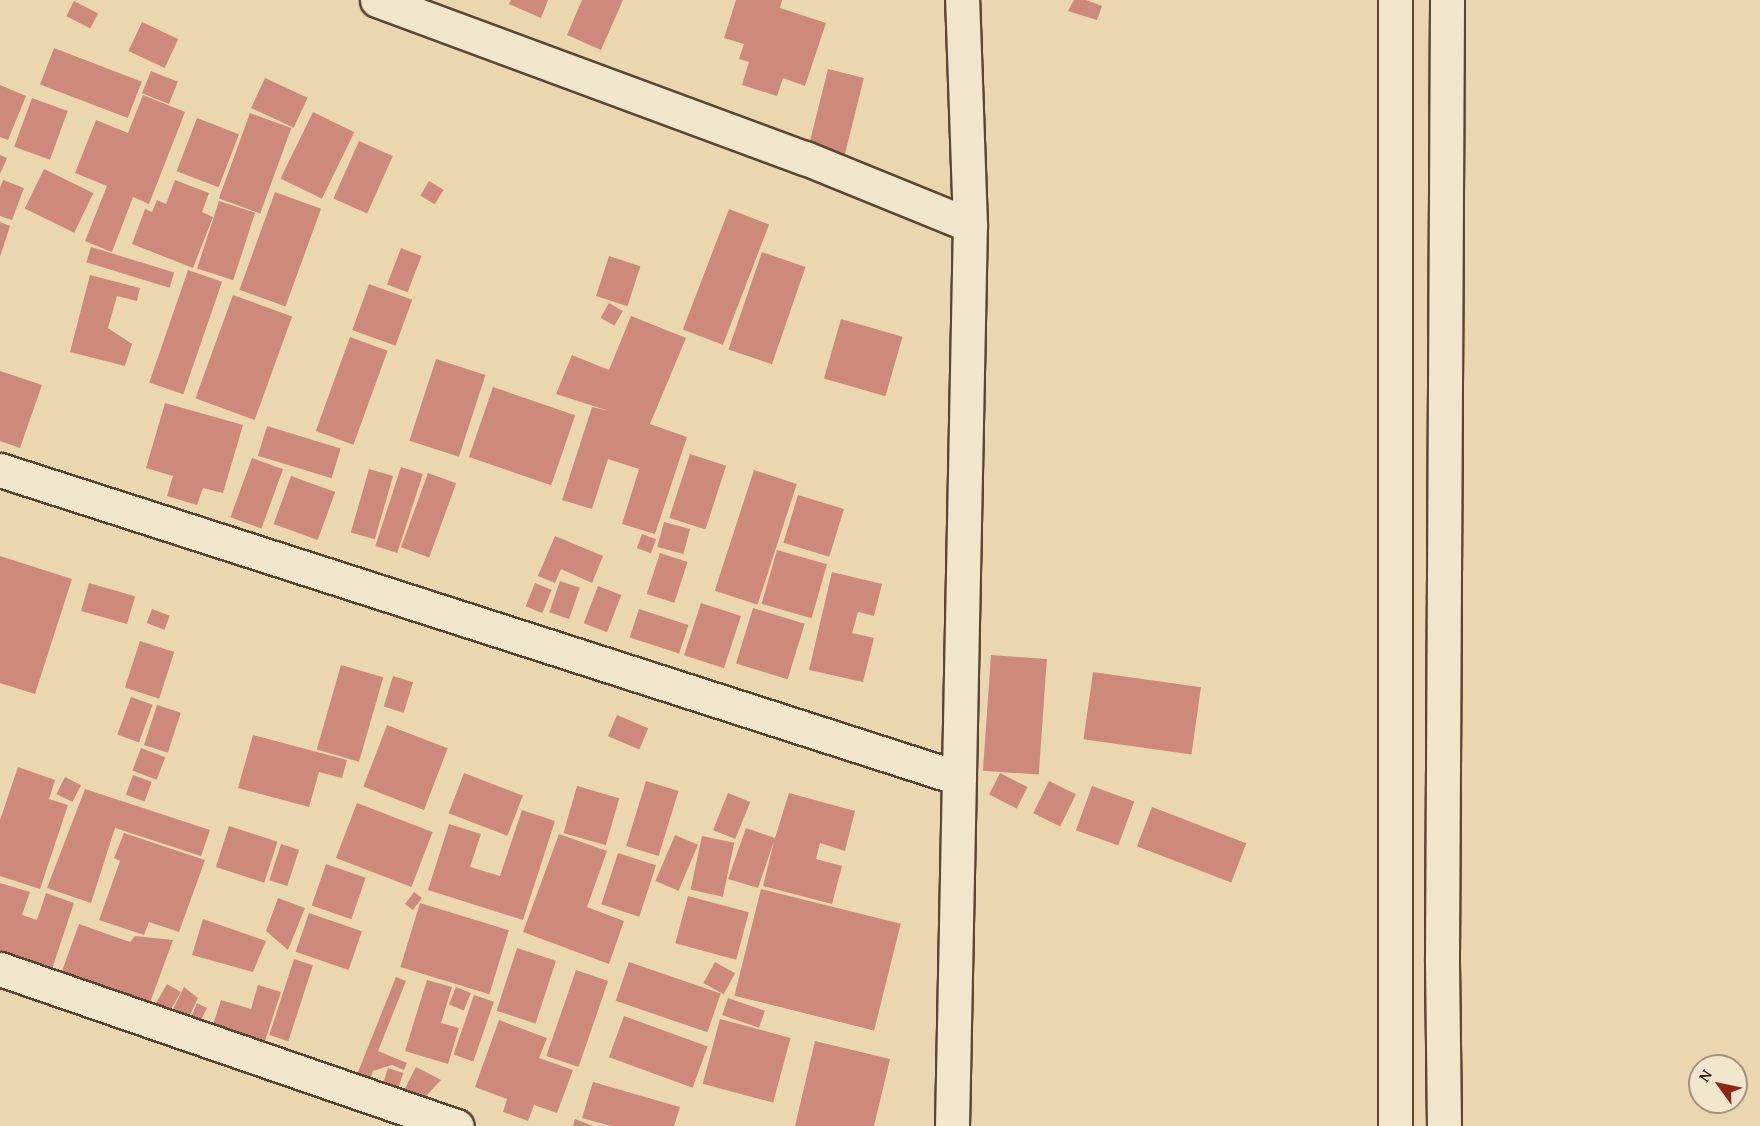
<!DOCTYPE html>
<html>
<head>
<meta charset="utf-8">
<style>
	body { margin:0 }
	#map { position:relative; width:1760px; height:1126px; overflow:hidden; background:#ead7b0; font-family:"Gentium Book Plus",serif }
	div>[style] { position:absolute }
	.building>* { inset:0; background:#cd8a7b; transform-origin:0 0 }
	.roads { filter:drop-shadow(2px 0 #5b4635) drop-shadow(-2px 0 #5b4635) drop-shadow(0 2px #5b4635) drop-shadow(0 -2px #5b4635) }
	.minor>* { height:33px; margin:-16.5px; padding:0 16.5px; transform-origin:16.5px; border-radius:16.5px; background:#f1e5cc }
	.secondary>* { height:33px; margin:-16.5px; padding:0 16.5px; transform-origin:16.5px; border-radius:16.5px; background:#f1e5cc }
	span { translate:-50% -50%; white-space:nowrap; text-align:center; line-height:1.15; -webkit-text-stroke:4.5px #f1e5cc; paint-order:stroke }
	.north { position:absolute; left:1688px; top:1054px; width:60px; height:60px; box-sizing:border-box; background:#f1e5cc; border:2px solid #a2927f; border-radius:50%; rotate:303deg; font-size:16px; font-weight:700; line-height:24px; text-align:center; color:#2b150c }
	.north::after { content:''; display:block; margin:auto; width:21px; height:27px; background:#8f2418; clip-path:polygon(50% 0,100% 100%,50% 72%,0 100%) }
</style>
</head>
<body>
<div id="map">
	<div class="building">
		<div style="clip-path:polygon(511px 0,548px 0,541px 18px,509px 4px)"></div>
		<div style="clip-path:polygon(582px 0,623px 0,601px 50px,567px 35px)"></div>
		<div style="clip-path:polygon(736px 0,782px 0,780px 8px,826px 23px,805px 86px,783px 78px,777px 96px,742px 85px,749px 62px,739px 59px,744px 44px,724px 38px)"></div>
		<div style="clip-path:polygon(1074px 0,1086px 0,1102px 6px,1097px 20px,1068px 11px)"></div>
		<div style="left:74px;top:1px;width:27px;height:17px;rotate:27deg"></div>
		<div style="left:142px;top:22px;width:40px;height:32px;rotate:25deg"></div>
		<div style="left:54px;top:48px;width:94px;height:39px;rotate:21deg"></div>
		<div style="left:828px;top:69px;width:37px;height:92px;rotate:14deg"></div>
		<div style="left:151px;top:71px;width:29px;height:24px;rotate:22deg"></div>
		<div style="left:265px;top:78px;width:47px;height:33px;rotate:25deg"></div>
		<div style="clip-path:polygon(0 85px,26px 96px,8px 140px,0 137px)"></div>
		<div style="clip-path:polygon(143px 95px,185px 112px,149px 204px,133px 197px,112px 252px,85px 241px,107px 186px,75px 173px,96px 120px,128px 133px)"></div>
		<div style="left:32px;top:98px;width:38px;height:52px;rotate:20deg"></div>
		<div style="left:313px;top:112px;width:46px;height:74px;rotate:26deg"></div>
		<div style="left:250px;top:113px;width:44px;height:91px;rotate:20deg"></div>
		<div style="left:197px;top:118px;width:45px;height:57px;rotate:21deg"></div>
		<div style="left:359px;top:141px;width:37px;height:63px;rotate:24deg"></div>
		<div style="clip-path:polygon(0 155px,7px 158px,0 174px)"></div>
		<div style="left:44px;top:169px;width:55px;height:44px;rotate:26deg"></div>
		<div style="clip-path:polygon(3px 180px,24px 188px,12px 220px,0 216px,0 188px)"></div>
		<div style="clip-path:polygon(175px 180px,209px 193px,202px 212px,213px 217px,193px 268px,132px 244px,145px 209px,152px 212px,157px 200px,166px 204px)"></div>
		<div style="left:429px;top:181px;width:17px;height:17px;rotate:31deg"></div>
		<div style="left:275px;top:192px;width:49px;height:104px;rotate:20deg"></div>
		<div style="left:219px;top:201px;width:38px;height:71px;rotate:18deg"></div>
		<div style="left:729px;top:209px;width:43px;height:129px;rotate:21deg"></div>
		<div style="clip-path:polygon(0 222px,10px 226px,0 257px)"></div>
		<div style="left:91px;top:247px;width:87px;height:16px;rotate:17deg"></div>
		<div style="left:401px;top:248px;width:22px;height:39px;rotate:21deg"></div>
		<div style="left:762px;top:252px;width:46px;height:103px;rotate:19deg"></div>
		<div style="left:609px;top:256px;width:33px;height:42px;rotate:18deg"></div>
		<div style="left:188px;top:270px;width:36px;height:119px;rotate:19deg"></div>
		<div style="clip-path:polygon(90px 275px,140px 288px,137px 301px,117px 296px,108px 328px,132px 344px,125px 366px,70px 352px)"></div>
		<div style="left:369px;top:284px;width:46px;height:49px;rotate:20deg"></div>
		<div style="left:233px;top:295px;width:63px;height:110px;rotate:20deg"></div>
		<div style="left:609px;top:303px;width:16px;height:17px;rotate:30deg"></div>
		<div style="clip-path:polygon(631px 316px,686px 338px,650px 424px,687px 437px,655px 534px,622px 524px,639px 469px,608px 459px,592px 509px,562px 500px,592px 407px,609px 411px,556px 394px,572px 355px,609px 370px)"></div>
		<div style="left:841px;top:319px;width:64px;height:62px;rotate:16deg"></div>
		<div style="left:350px;top:337px;width:40px;height:100px;rotate:20deg"></div>
		<div style="left:436px;top:359px;width:52px;height:86px;rotate:18deg"></div>
		<div style="clip-path:polygon(0 371px,42px 385px,20px 448px,0 441px)"></div>
		<div style="left:493px;top:387px;width:87px;height:74px;rotate:19deg"></div>
		<div style="clip-path:polygon(165px 403px,243px 425px,223px 493px,203px 488px,197px 505px,167px 496px,173px 476px,146px 468px)"></div>
		<div style="left:267px;top:426px;width:77px;height:31px;rotate:17deg"></div>
		<div style="left:690px;top:454px;width:38px;height:67px;rotate:18deg"></div>
		<div style="left:252px;top:458px;width:33px;height:63px;rotate:20deg"></div>
		<div style="left:401px;top:467px;width:23px;height:83px;rotate:18deg"></div>
		<div style="left:369px;top:469px;width:25px;height:66px;rotate:16deg"></div>
		<div style="left:754px;top:470px;width:45px;height:127px;rotate:18deg"></div>
		<div style="left:428px;top:473px;width:30px;height:79px;rotate:20deg"></div>
		<div style="left:291px;top:476px;width:47px;height:51px;rotate:20deg"></div>
		<div style="left:798px;top:495px;width:48px;height:50px;rotate:17deg"></div>
		<div style="left:664px;top:522px;width:27px;height:26px;rotate:15deg"></div>
		<div style="left:642px;top:534px;width:15px;height:15px;rotate:20deg"></div>
		<div style="clip-path:polygon(555px 536px,603px 556px,592px 583px,561px 569px,555px 583px,538px 576px)"></div>
		<div style="left:777px;top:550px;width:52px;height:56px;rotate:16deg"></div>
		<div style="left:660px;top:553px;width:29px;height:43px;rotate:18deg"></div>
		<div style="clip-path:polygon(0 556px,72px 579px,35px 694px,0 683px)"></div>
		<div style="clip-path:polygon(832px 572px,882px 584px,874px 616px,858px 612px,852px 633px,874px 638px,863px 682px,809px 670px)"></div>
		<div style="left:560px;top:581px;width:21px;height:33px;rotate:19deg"></div>
		<div style="left:89px;top:583px;width:48px;height:29px;rotate:16deg"></div>
		<div style="left:535px;top:583px;width:18px;height:25px;rotate:22deg"></div>
		<div style="left:598px;top:586px;width:25px;height:40px;rotate:21deg"></div>
		<div style="left:701px;top:603px;width:42px;height:55px;rotate:18deg"></div>
		<div style="left:753px;top:608px;width:54px;height:58px;rotate:17deg"></div>
		<div style="left:152px;top:609px;width:19px;height:15px;rotate:21deg"></div>
		<div style="left:639px;top:609px;width:52px;height:30px;rotate:18deg"></div>
		<div style="left:140px;top:641px;width:36px;height:49px;rotate:18deg"></div>
		<div style="left:991px;top:655px;width:56px;height:116px;rotate:4deg"></div>
		<div style="left:341px;top:665px;width:44px;height:88px;rotate:16deg"></div>
		<div style="left:1093px;top:672px;width:109px;height:68px;rotate:8deg"></div>
		<div style="left:393px;top:676px;width:21px;height:32px;rotate:17deg"></div>
		<div style="left:131px;top:697px;width:23px;height:40px;rotate:20deg"></div>
		<div style="left:157px;top:705px;width:25px;height:42px;rotate:18deg"></div>
		<div style="left:617px;top:715px;width:34px;height:23px;rotate:23deg"></div>
		<div style="left:387px;top:725px;width:65px;height:66px;rotate:21deg"></div>
		<div style="clip-path:polygon(253px 735px,347px 760px,342px 778px,319px 772px,309px 807px,238px 788px)"></div>
		<div style="left:141px;top:748px;width:26px;height:24px;rotate:21deg"></div>
		<div style="clip-path:polygon(18px 767px,55px 780px,49px 799px,68px 805px,40px 889px,0 876px,0 820px)"></div>
		<div style="left:464px;top:773px;width:63px;height:43px;rotate:21deg"></div>
		<div style="left:1000px;top:773px;width:31px;height:24px;rotate:27deg"></div>
		<div style="left:133px;top:775px;width:20px;height:21px;rotate:20deg"></div>
		<div style="left:65px;top:777px;width:18px;height:19px;rotate:27deg"></div>
		<div style="left:646px;top:781px;width:34px;height:68px;rotate:17deg"></div>
		<div style="left:1049px;top:781px;width:30px;height:36px;rotate:26deg"></div>
		<div style="left:577px;top:786px;width:44px;height:49px;rotate:16deg"></div>
		<div style="left:1092px;top:786px;width:45px;height:47px;rotate:20deg"></div>
		<div style="clip-path:polygon(85px 789px,210px 830px,201px 856px,115px 828px,91px 903px,47px 888px)"></div>
		<div style="left:728px;top:793px;width:24px;height:40px;rotate:22deg"></div>
		<div style="clip-path:polygon(789px 793px,855px 811px,845px 851px,820px 843px,816px 859px,842px 866px,832px 904px,763px 886px,774px 841px,758px 888px,728px 879px,746px 828px,775px 838px)"></div>
		<div style="left:357px;top:803px;width:81px;height:59px;rotate:21deg"></div>
		<div style="left:1152px;top:807px;width:101px;height:42px;rotate:21deg"></div>
		<div style="clip-path:polygon(522px 810px,555px 821px,523px 920px,428px 890px,449px 824px,481px 834px,470px 867px,500px 876px)"></div>
		<div style="left:229px;top:826px;width:51px;height:43px;rotate:18deg"></div>
		<div style="clip-path:polygon(124px 833px,205px 860px,179px 932px,149px 922px,144px 935px,99px 920px,120px 861px,114px 858px)"></div>
		<div style="clip-path:polygon(559px 834px,607px 851px,587px 907px,624px 921px,609px 964px,523px 932px)"></div>
		<div style="left:675px;top:835px;width:25px;height:50px;rotate:23deg"></div>
		<div style="left:702px;top:836px;width:33px;height:55px;rotate:12deg"></div>
		<div style="left:281px;top:844px;width:19px;height:38px;rotate:18deg"></div>
		<div style="left:618px;top:853px;width:40px;height:54px;rotate:18deg"></div>
		<div style="left:326px;top:864px;width:42px;height:44px;rotate:19deg"></div>
		<div style="clip-path:polygon(0 883px,30px 892px,22px 915px,37px 920px,46px 893px,74px 903px,49px 978px,0 962px)"></div>
		<div style="left:761px;top:889px;width:144px;height:110px;rotate:14deg"></div>
		<div style="left:414px;top:892px;width:10px;height:15px;rotate:37deg"></div>
		<div style="left:688px;top:896px;width:63px;height:49px;rotate:15deg"></div>
		<div style="clip-path:polygon(278px 898px,305px 908px,288px 950px,266px 931px)"></div>
		<div style="left:420px;top:903px;width:93px;height:67px;rotate:17deg"></div>
		<div style="left:309px;top:913px;width:56px;height:41px;rotate:19deg"></div>
		<div style="clip-path:polygon(203px 919px,266px 941px,253px 972px,192px 955px)"></div>
		<div style="clip-path:polygon(79px 924px,130px 942px,135px 936px,173px 940px,145px 1016px,57px 985px)"></div>
		<div style="left:517px;top:948px;width:41px;height:66px;rotate:18deg"></div>
		<div style="left:294px;top:959px;width:20px;height:80px;rotate:18deg"></div>
		<div style="left:629px;top:962px;width:97px;height:41px;rotate:19deg"></div>
		<div style="left:715px;top:962px;width:23px;height:24px;rotate:29deg"></div>
		<div style="left:576px;top:970px;width:34px;height:91px;rotate:19deg"></div>
		<div style="clip-path:polygon(396px 977px,406px 981px,378px 1051px,407px 1063px,404px 1070px,392px 1065px,373px 1071px,369px 1082px,356px 1077px)"></div>
		<div style="clip-path:polygon(427px 980px,452px 987px,441px 1023px,459px 1028px,448px 1064px,405px 1051px)"></div>
		<div style="left:167px;top:984px;width:16px;height:30px;rotate:30deg"></div>
		<div style="clip-path:polygon(258px 985px,281px 992px,262px 1050px,210px 1034px,221px 1000px,251px 1009px)"></div>
		<div style="clip-path:polygon(184px 987px,198px 998px,187px 1021px,171px 1013px)"></div>
		<div style="left:456px;top:987px;width:16px;height:19px;rotate:22deg"></div>
		<div style="left:474px;top:995px;width:21px;height:63px;rotate:19deg"></div>
		<div style="left:728px;top:998px;width:39px;height:18px;rotate:19deg"></div>
		<div style="clip-path:polygon(197px 1003px,207px 1008px,199px 1024px,190px 1020px)"></div>
		<div style="left:624px;top:1016px;width:89px;height:44px;rotate:20deg"></div>
		<div style="left:720px;top:1019px;width:73px;height:67px;rotate:15deg"></div>
		<div style="clip-path:polygon(499px 1020px,547px 1038px,539px 1058px,573px 1070px,557px 1113px,534px 1105px,528px 1121px,503px 1112px,507px 1099px,475px 1087px)"></div>
		<div style="clip-path:polygon(815px 1041px,890px 1059px,874px 1126px,795px 1126px)"></div>
		<div style="clip-path:polygon(416px 1067px,441px 1080px,415px 1108px,399px 1100px)"></div>
		<div style="left:388px;top:1068px;width:16px;height:29px;rotate:18deg"></div>
		<div style="clip-path:polygon(593px 1082px,680px 1107px,674px 1126px,611px 1126px,582px 1118px)"></div>
		<div style="clip-path:polygon(575px 1119px,593px 1126px,573px 1126px)"></div>
	</div>
	<div class="roads">
		<div class="minor">
			<div style="left:377px;top:0;width:456px;rotate:20.3deg"></div>
			<div style="left:805px;top:158px;width:178px;rotate:22.1deg"></div>
			<div style="left:0;top:470px;width:1007px;rotate:17.81deg"></div>
			<div style="left:0;top:969px;width:483px;rotate:19deg"></div>
			<div style="left:952px;top:1126px;width:901px;rotate:-88.86deg"></div>
			<div style="left:970px;top:225px;width:225px;rotate:-92deg"></div>
		</div>
		<div class="secondary">
			<div style="left:1395px;top:0;width:1126px;rotate:90deg"></div>
			<div style="left:1444px;top:1126px;width:168px;rotate:-90.7deg"></div>
			<div style="left:1442px;top:958px;width:958px;rotate:-89.7deg"></div>
		</div>
	</div>
	<div class="north">N</div>
</div>
</body>
</html>
